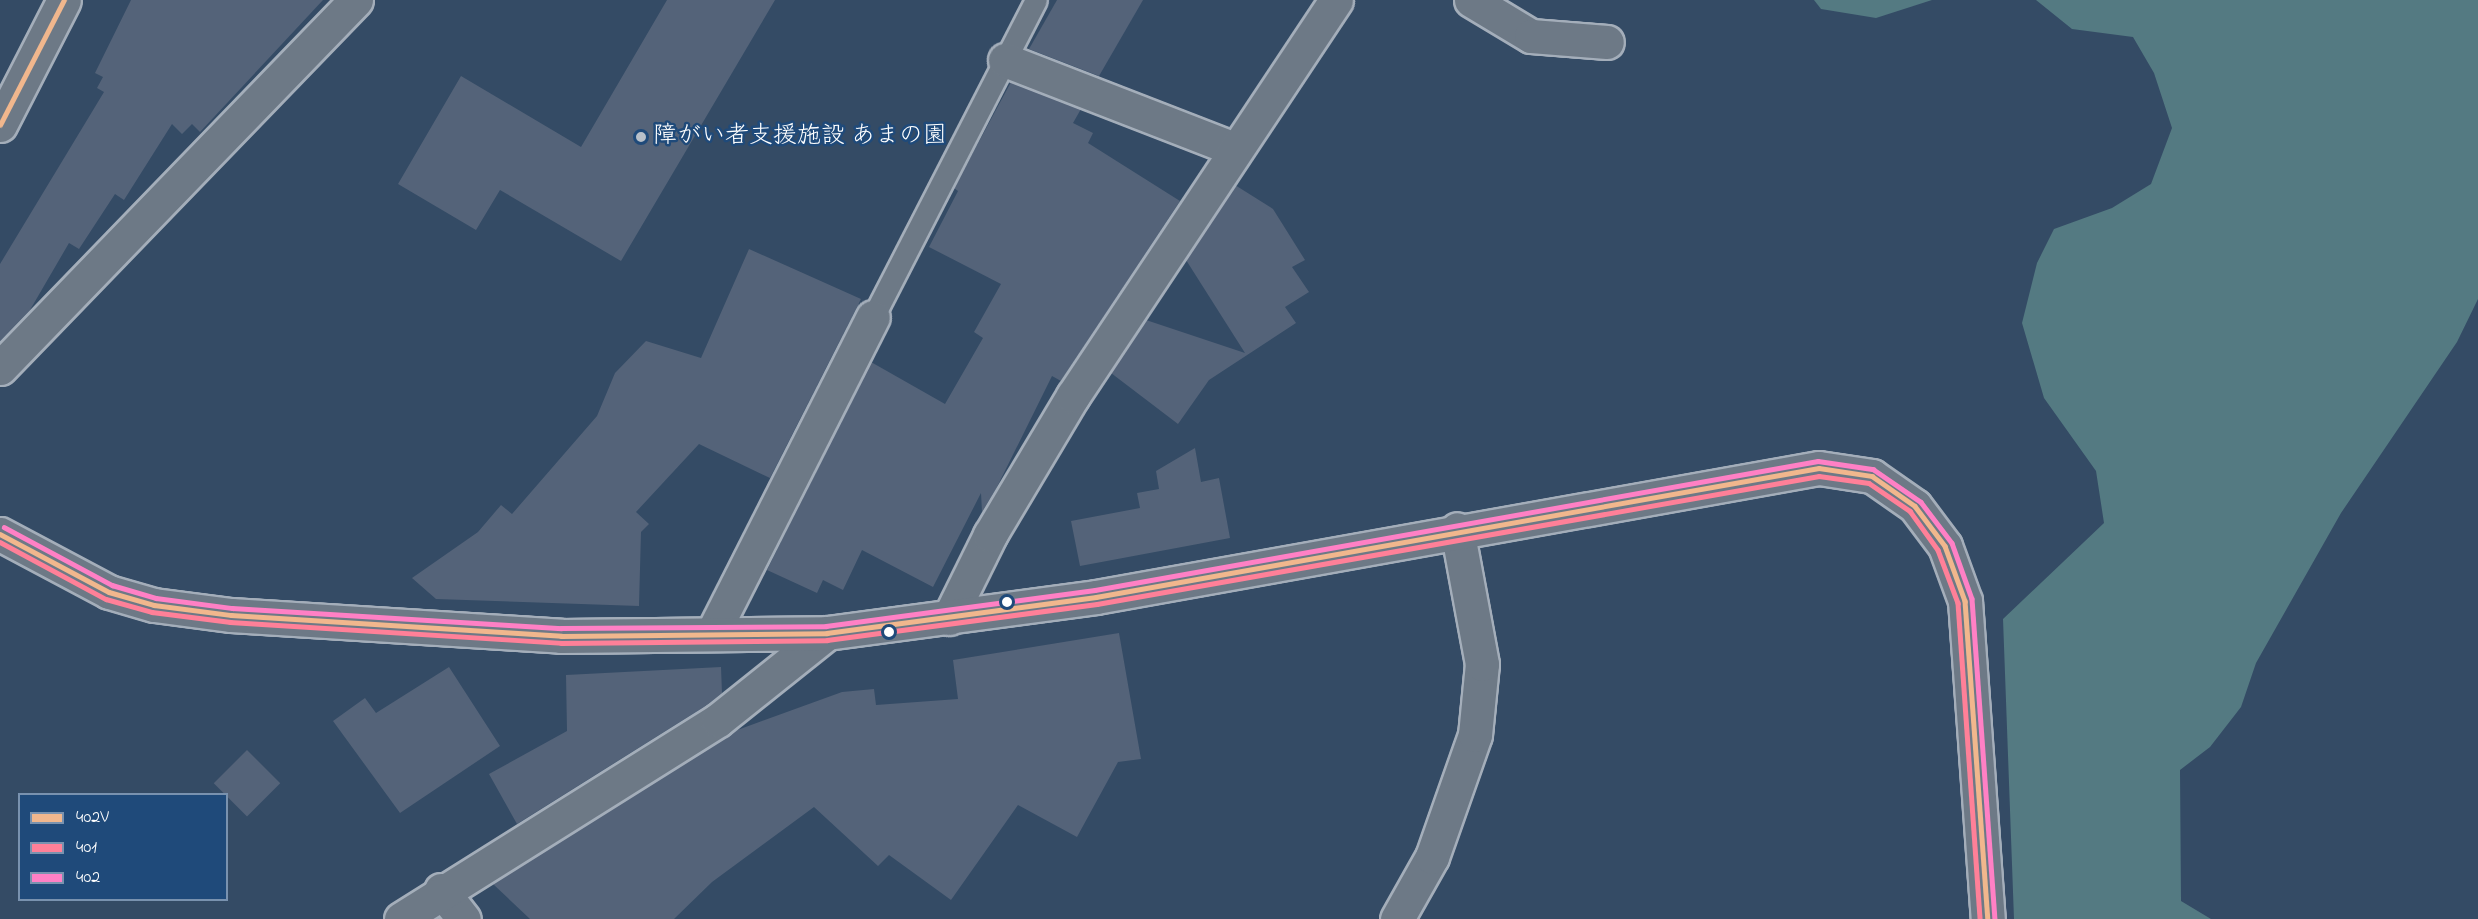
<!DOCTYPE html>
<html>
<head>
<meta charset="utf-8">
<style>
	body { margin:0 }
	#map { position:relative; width:2478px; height:919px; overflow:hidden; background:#344b65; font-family:"Indie Flower","Klee One",sans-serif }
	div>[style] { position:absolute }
	.green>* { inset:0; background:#547a82 }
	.building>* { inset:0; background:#546379; transform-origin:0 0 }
	.roads { filter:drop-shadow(2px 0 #a4aeba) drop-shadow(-2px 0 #a4aeba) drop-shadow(0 2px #a4aeba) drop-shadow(0 -2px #a4aeba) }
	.lane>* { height:21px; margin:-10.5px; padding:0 10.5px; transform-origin:10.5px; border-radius:10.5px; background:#6d7986 }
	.street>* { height:33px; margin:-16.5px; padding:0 16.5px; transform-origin:16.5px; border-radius:16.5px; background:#6d7986 }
	.secondary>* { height:33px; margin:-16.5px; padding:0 16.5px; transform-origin:16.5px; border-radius:16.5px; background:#6d7986 }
	.highway>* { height:33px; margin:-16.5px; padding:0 16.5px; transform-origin:16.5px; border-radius:16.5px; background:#6d7986 }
	.bus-1>* { height:4.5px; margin:-2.25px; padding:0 2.25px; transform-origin:2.25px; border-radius:2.25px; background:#f1b78d }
	.bus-2>* { height:4.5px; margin:-2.25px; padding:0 2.25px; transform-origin:2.25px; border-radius:2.25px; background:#ff8098 }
	.bus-3>* { height:4.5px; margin:-2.25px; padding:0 2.25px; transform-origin:2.25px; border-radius:2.25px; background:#ff80c5 }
	.dots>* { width:16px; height:16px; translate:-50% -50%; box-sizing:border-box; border:3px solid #1f4a7a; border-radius:50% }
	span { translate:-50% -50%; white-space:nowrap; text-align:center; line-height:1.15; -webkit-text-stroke:5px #1f4a7a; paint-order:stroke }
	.poi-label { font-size:24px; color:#fff }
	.left { translate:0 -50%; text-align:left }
	.legend { position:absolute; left:18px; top:793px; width:210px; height:108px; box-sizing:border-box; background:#1f4a7a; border:2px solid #7992af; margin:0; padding:8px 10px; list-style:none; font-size:18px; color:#fff }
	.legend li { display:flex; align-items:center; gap:12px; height:30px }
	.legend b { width:30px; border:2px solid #7992af }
</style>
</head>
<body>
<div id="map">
	<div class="green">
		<div style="clip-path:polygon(1814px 0,1932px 0,1876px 18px,1821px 9px)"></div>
		<div style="clip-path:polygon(2036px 0,2478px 0,2478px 299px,2457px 342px,2341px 513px,2256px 663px,2241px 707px,2210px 747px,2180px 770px,2181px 901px,2211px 919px,2014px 919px,2003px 619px,2104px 523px,2096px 471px,2044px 398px,2022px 323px,2037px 263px,2054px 229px,2112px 208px,2151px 184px,2172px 128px,2154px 73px,2133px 37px,2072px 29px)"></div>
	</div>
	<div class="building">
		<div style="clip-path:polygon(131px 0,323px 0,200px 132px,192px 124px,182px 134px,172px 124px,124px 200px,115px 194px,79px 249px,69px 243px,30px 310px,0 341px,0 264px,104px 92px,97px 88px,103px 77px,95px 73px)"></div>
		<div style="clip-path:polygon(667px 0,775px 0,621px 261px,500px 190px,476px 230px,398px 184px,461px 76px,581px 147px)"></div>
		<div style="clip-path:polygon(1057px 0,1143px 0,1099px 76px,1029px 49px)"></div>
		<div style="clip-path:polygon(1011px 82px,1081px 109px,1073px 123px,1093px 133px,1088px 143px,1180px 201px,1061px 381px,1052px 376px,997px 487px,982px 512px,981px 493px,933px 587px,862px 550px,843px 590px,823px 580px,817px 593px,767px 570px,871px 362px,945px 404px,983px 338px,974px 332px,1001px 284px,929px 247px,958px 191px,954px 188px)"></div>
		<div style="clip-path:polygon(1235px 185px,1273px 209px,1305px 260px,1292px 267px,1309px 292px,1285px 307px,1296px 323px,1209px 380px,1178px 424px,1111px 373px,1146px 320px,1245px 353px,1186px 260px)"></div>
		<div style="clip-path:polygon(749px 249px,861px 299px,770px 478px,699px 444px,636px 512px,649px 524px,641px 532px,639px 606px,436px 599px,412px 578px,478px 532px,501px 505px,512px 514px,597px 416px,615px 373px,646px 341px,701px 358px)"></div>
		<div style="clip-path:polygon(1195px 448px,1201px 482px,1219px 478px,1230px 538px,1080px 566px,1071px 521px,1140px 508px,1137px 493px,1159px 489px,1156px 471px)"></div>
		<div style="clip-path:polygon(1119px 633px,1141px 759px,1118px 762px,1077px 837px,1018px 805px,951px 900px,889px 855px,878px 866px,814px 807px,712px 882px,674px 919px,530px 919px,493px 884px,732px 732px,842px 692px,874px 689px,876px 705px,958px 699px,953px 660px)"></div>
		<div style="clip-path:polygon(449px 667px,500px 746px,400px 813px,333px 721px,365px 698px,376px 713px)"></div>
		<div style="clip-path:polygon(721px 667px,722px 693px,707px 705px,517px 824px,489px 774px,567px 731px,566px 675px)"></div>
		<div style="left:247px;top:750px;width:47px;height:47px;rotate:45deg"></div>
	</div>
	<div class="roads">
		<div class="lane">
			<div style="left:873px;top:317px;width:356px;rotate:-62.8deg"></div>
		</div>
		<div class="street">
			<div style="left:1471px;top:0;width:70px;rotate:31deg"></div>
			<div style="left:1531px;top:36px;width:76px;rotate:4.5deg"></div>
			<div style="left:1005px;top:60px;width:243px;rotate:21.2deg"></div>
			<div style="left:0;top:368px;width:512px;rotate:-45.95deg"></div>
			<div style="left:949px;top:618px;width:93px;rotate:-63.7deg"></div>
			<div style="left:990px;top:535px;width:162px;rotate:-59.2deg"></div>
			<div style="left:1073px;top:396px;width:475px;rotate:-56.4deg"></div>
			<div style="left:713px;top:632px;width:353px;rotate:-63.1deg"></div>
			<div style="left:441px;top:890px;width:37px;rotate:52deg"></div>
			<div style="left:401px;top:919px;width:374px;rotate:-32.1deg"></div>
			<div style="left:718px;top:720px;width:139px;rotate:-38.6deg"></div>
			<div style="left:1397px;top:919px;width:71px;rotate:-60.6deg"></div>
			<div style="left:1432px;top:857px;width:129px;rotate:-70.6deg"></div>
			<div style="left:1475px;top:735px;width:71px;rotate:-84.4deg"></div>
			<div style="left:1482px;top:664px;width:137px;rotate:-100.5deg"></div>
		</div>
		<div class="secondary">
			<div style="left:0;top:125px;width:140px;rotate:-62.9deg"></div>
		</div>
		<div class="highway">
			<div style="left:0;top:534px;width:123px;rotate:28deg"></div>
			<div style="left:109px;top:592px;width:47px;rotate:16.1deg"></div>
			<div style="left:154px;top:605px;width:78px;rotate:7.4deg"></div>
			<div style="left:231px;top:615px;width:331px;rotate:3.6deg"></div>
			<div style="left:561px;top:636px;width:266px;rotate:-0.6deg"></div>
			<div style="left:827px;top:633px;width:271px;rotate:-7.6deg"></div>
			<div style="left:1096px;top:597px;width:734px;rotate:-10.12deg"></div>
			<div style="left:1819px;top:468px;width:54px;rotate:8.6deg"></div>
			<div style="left:1872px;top:476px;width:52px;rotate:34.9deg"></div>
			<div style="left:1915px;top:506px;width:50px;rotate:53.1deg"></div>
			<div style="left:1945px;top:546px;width:59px;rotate:70deg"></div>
			<div style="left:1965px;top:601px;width:319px;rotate:85.9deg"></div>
		</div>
	</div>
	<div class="bus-1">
		<div style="left:0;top:125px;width:140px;rotate:-62.9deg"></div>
		<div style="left:0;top:534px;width:123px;rotate:28deg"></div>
		<div style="left:109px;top:592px;width:47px;rotate:16.1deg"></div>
		<div style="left:154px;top:605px;width:78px;rotate:7.4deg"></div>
		<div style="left:231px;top:615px;width:331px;rotate:3.6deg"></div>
		<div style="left:561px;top:636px;width:266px;rotate:-0.6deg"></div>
		<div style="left:827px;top:633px;width:271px;rotate:-7.6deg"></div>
		<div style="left:1096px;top:597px;width:734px;rotate:-10.12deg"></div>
		<div style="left:1819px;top:468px;width:54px;rotate:8.6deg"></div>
		<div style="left:1872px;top:476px;width:52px;rotate:34.9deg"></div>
		<div style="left:1915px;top:506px;width:50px;rotate:53.1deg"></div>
		<div style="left:1945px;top:546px;width:59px;rotate:70deg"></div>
		<div style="left:1965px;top:601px;width:319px;rotate:85.9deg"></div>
	</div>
	<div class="bus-2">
		<div style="left:0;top:542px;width:120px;rotate:28.3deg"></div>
		<div style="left:106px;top:599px;width:48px;rotate:15.8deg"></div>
		<div style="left:152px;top:612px;width:79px;rotate:7.3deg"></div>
		<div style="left:230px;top:622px;width:332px;rotate:3.6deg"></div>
		<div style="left:561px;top:643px;width:266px;rotate:-0.6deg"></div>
		<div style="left:827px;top:640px;width:272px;rotate:-7.6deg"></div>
		<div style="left:1097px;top:604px;width:733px;rotate:-10.05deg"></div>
		<div style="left:1819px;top:476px;width:50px;rotate:8deg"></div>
		<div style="left:1869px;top:483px;width:50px;rotate:34.3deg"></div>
		<div style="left:1910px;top:511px;width:48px;rotate:54.3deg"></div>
		<div style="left:1938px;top:550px;width:57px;rotate:69.3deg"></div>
		<div style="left:1958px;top:603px;width:317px;rotate:86deg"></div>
	</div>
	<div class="bus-3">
		<div style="left:4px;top:527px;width:123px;rotate:28.2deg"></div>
		<div style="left:112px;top:585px;width:46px;rotate:16.5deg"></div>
		<div style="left:156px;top:598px;width:77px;rotate:7.5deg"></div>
		<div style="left:232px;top:608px;width:330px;rotate:3.5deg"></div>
		<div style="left:561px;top:628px;width:265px;rotate:-0.4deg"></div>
		<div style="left:826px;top:626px;width:271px;rotate:-7.6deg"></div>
		<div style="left:1095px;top:590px;width:734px;rotate:-10.12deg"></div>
		<div style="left:1818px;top:461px;width:56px;rotate:8.3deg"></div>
		<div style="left:1873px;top:469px;width:58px;rotate:34.5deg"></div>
		<div style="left:1921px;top:502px;width:51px;rotate:52.9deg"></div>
		<div style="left:1952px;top:543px;width:59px;rotate:70.3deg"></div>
		<div style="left:1972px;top:599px;width:320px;rotate:85.9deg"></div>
	</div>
	<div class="dots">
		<div style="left:641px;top:137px;background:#b8c0c9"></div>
		<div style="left:1007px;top:602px;background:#fff"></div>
		<div style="left:889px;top:632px;background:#fff"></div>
	</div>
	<div class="poi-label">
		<span class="left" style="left:653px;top:137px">障がい者支援施設 あまの園</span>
	</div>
	<ul class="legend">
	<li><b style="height:8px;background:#f1b78d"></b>402V</li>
	<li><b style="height:8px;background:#ff8098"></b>401</li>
	<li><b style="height:8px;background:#ff80c5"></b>402</li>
	</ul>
</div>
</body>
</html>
